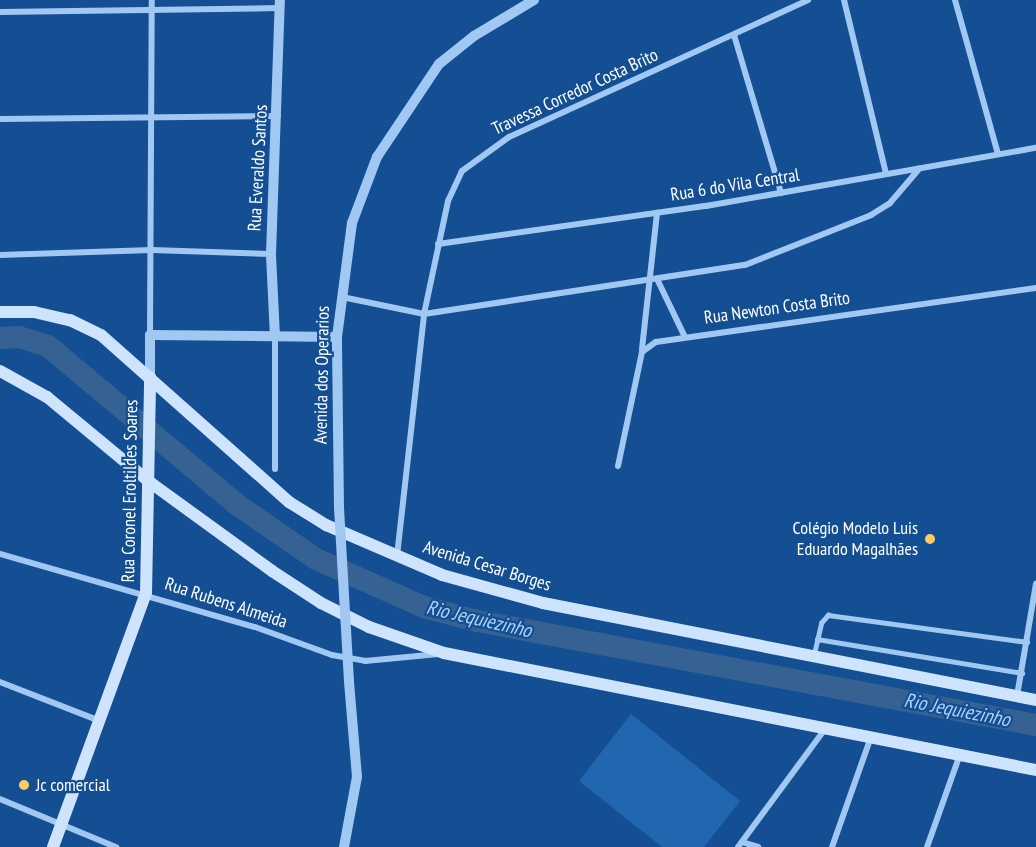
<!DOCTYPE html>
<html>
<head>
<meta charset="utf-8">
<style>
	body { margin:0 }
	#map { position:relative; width:1036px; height:847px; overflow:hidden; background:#134f92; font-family:"PT Sans Narrow",sans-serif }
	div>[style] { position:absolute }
	.green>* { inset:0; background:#2167af }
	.river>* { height:22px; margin:-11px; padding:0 11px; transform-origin:11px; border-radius:11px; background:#356292 }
	.service>* { height:4.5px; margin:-2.25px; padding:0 2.25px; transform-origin:2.25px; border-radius:2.25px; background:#a0c8f2 }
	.minor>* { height:6px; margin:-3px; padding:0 3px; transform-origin:3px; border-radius:3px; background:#a0c8f2 }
	.tertiary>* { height:10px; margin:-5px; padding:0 5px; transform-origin:5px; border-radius:5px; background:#a0c8f2 }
	.secondary>* { height:12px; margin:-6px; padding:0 6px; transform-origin:6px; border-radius:6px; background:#cee4fc }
	.tertiary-bridge>* { height:10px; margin:-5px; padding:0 5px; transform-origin:5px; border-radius:5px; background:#a0c8f2 }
	.dots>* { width:16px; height:16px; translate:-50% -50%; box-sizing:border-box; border:3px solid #134f92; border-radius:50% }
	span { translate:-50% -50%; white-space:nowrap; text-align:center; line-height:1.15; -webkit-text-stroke:4.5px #134f92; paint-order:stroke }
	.street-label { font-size:18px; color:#fff }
	.poi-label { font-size:18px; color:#fff }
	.right { translate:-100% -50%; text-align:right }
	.left { translate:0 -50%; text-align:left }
	.water-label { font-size:20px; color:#acd2f9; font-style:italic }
</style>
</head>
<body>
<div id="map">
	<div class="green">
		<div style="clip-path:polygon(631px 714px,740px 801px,704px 847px,662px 847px,579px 781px)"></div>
	</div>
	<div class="river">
		<div style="left:0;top:338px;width:19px;rotate:-3deg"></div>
		<div style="left:19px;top:337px;width:30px;rotate:17deg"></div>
		<div style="left:48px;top:346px;width:246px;rotate:40deg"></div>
		<div style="left:236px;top:504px;width:97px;rotate:34.5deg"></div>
		<div style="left:316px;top:559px;width:118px;rotate:24deg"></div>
		<div style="left:424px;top:607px;width:55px;rotate:14.8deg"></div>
		<div style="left:477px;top:621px;width:569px;rotate:10.54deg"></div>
	</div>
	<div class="service">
		<div style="left:817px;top:639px;width:208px;rotate:9.4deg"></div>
		<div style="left:814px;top:654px;width:32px;rotate:-77deg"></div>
		<div style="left:821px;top:623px;width:11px;rotate:-49deg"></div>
		<div style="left:828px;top:615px;width:201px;rotate:7.7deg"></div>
	</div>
	<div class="minor">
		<div style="left:844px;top:0;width:179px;rotate:76.4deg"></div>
		<div style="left:955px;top:0;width:160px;rotate:74.4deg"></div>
		<div style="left:0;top:12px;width:279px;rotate:-0.8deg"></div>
		<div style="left:734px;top:35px;width:165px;rotate:73.4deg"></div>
		<div style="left:0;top:119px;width:278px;rotate:-0.6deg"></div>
		<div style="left:438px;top:244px;width:271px;rotate:-8.1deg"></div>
		<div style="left:706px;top:206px;width:335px;rotate:-10deg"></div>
		<div style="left:0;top:255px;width:152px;rotate:-1.9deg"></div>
		<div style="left:152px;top:250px;width:119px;rotate:1.9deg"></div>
		<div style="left:658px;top:281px;width:62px;rotate:64.3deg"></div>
		<div style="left:342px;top:297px;width:84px;rotate:11.7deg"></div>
		<div style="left:424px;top:314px;width:325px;rotate:-8.7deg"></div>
		<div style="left:745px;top:265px;width:136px;rotate:-21.6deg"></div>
		<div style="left:871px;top:215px;width:22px;rotate:-32deg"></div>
		<div style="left:890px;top:203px;width:45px;rotate:-49.5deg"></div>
		<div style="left:150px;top:335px;width:335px;rotate:-89.7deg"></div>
		<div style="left:275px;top:337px;width:132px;rotate:90deg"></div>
		<div style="left:642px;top:349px;width:137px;rotate:-83.7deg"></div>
		<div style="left:618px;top:466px;width:116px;rotate:-78.1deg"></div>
		<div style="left:642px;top:352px;width:17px;rotate:-36deg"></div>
		<div style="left:656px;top:342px;width:384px;rotate:-8.1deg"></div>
		<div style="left:0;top:554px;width:265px;rotate:16deg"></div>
		<div style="left:255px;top:627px;width:82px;rotate:20deg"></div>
		<div style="left:332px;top:655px;width:34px;rotate:10deg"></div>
		<div style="left:365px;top:661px;width:74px;rotate:-5.4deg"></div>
		<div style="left:397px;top:556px;width:244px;rotate:-83.6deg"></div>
		<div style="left:424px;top:314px;width:116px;rotate:-78deg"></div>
		<div style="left:448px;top:201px;width:33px;rotate:-65deg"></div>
		<div style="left:462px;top:171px;width:58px;rotate:-35.9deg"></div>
		<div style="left:509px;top:137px;width:329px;rotate:-24.6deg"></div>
		<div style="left:0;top:682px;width:107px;rotate:21.3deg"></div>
		<div style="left:1017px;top:696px;width:114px;rotate:-80.4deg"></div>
		<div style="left:0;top:799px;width:126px;rotate:22.5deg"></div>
		<div style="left:742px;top:842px;width:17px;rotate:17deg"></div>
		<div style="left:738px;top:847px;width:147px;rotate:-53.6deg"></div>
		<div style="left:832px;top:847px;width:117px;rotate:-70.5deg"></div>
		<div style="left:927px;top:847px;width:96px;rotate:-70.4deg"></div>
	</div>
	<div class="tertiary">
		<div style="left:275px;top:337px;width:83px;rotate:-92.8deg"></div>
		<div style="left:271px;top:254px;width:254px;rotate:-88deg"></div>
		<div style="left:150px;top:377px;width:42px;rotate:-90deg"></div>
		<div style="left:150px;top:335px;width:187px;rotate:0.6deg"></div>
		<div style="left:339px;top:508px;width:171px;rotate:-90.7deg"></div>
		<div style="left:337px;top:337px;width:115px;rotate:-82.5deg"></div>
		<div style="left:352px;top:223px;width:71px;rotate:-69.3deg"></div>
		<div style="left:377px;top:157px;width:112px;rotate:-56.3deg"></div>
		<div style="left:439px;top:64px;width:45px;rotate:-38.7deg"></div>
		<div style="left:474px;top:36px;width:70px;rotate:-31deg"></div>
		<div style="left:344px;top:847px;width:71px;rotate:-79.5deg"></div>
		<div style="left:357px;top:777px;width:96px;rotate:-94.8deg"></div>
	</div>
	<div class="secondary">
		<div style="left:0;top:312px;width:34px"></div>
		<div style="left:34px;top:312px;width:37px;rotate:13deg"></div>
		<div style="left:70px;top:320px;width:34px;rotate:26deg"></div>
		<div style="left:101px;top:335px;width:251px;rotate:41.6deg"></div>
		<div style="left:289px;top:502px;width:44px;rotate:31.9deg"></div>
		<div style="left:326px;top:525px;width:126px;rotate:23.3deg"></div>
		<div style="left:442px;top:575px;width:105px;rotate:15.5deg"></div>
		<div style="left:543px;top:603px;width:502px;rotate:11.13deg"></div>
		<div style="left:0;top:371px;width:54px;rotate:29deg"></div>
		<div style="left:47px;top:397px;width:135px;rotate:39.6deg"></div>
		<div style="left:151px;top:483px;width:150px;rotate:36deg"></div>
		<div style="left:272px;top:571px;width:59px;rotate:33.1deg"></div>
		<div style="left:321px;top:603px;width:54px;rotate:26.6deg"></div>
		<div style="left:369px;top:627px;width:79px;rotate:19.1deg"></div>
		<div style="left:444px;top:653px;width:603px;rotate:11.18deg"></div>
		<div style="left:53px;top:847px;width:270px;rotate:-69.9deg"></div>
		<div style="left:146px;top:593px;width:216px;rotate:-88.9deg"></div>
	</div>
	<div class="tertiary-bridge">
		<div style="left:339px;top:508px;width:173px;rotate:86.7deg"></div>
	</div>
	<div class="dots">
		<div style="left:930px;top:539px;background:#ffcb61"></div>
		<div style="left:24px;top:785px;background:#ffcb61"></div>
	</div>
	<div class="street-label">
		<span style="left:575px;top:92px;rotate:-25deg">Travessa Corredor Costa Brito</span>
		<span style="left:258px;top:168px;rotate:-87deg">Rua Everaldo Santos</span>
		<span style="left:735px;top:185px;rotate:-9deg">Rua 6 do Vila Central</span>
		<span style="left:777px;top:308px;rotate:-8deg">Rua Newton Costa Brito</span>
		<span style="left:322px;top:375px;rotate:-89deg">Avenida dos Operarios</span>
		<span style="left:130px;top:491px;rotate:-89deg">Rua Coronel Eroltildes Soares</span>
		<span style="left:487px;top:566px;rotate:17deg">Avenida Cesar Borges</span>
		<span style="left:226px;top:603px;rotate:18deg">Rua Rubens Almeida</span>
	</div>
	<div class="poi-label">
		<span class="right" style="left:918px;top:539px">Colégio Modelo Luis<br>Eduardo Magalhães</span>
		<span class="left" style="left:36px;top:785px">Jc comercial</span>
	</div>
	<div class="water-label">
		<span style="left:479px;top:619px;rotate:13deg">Rio Jequiezinho</span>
		<span style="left:957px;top:710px;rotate:11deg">Rio Jequiezinho</span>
	</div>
</div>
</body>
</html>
